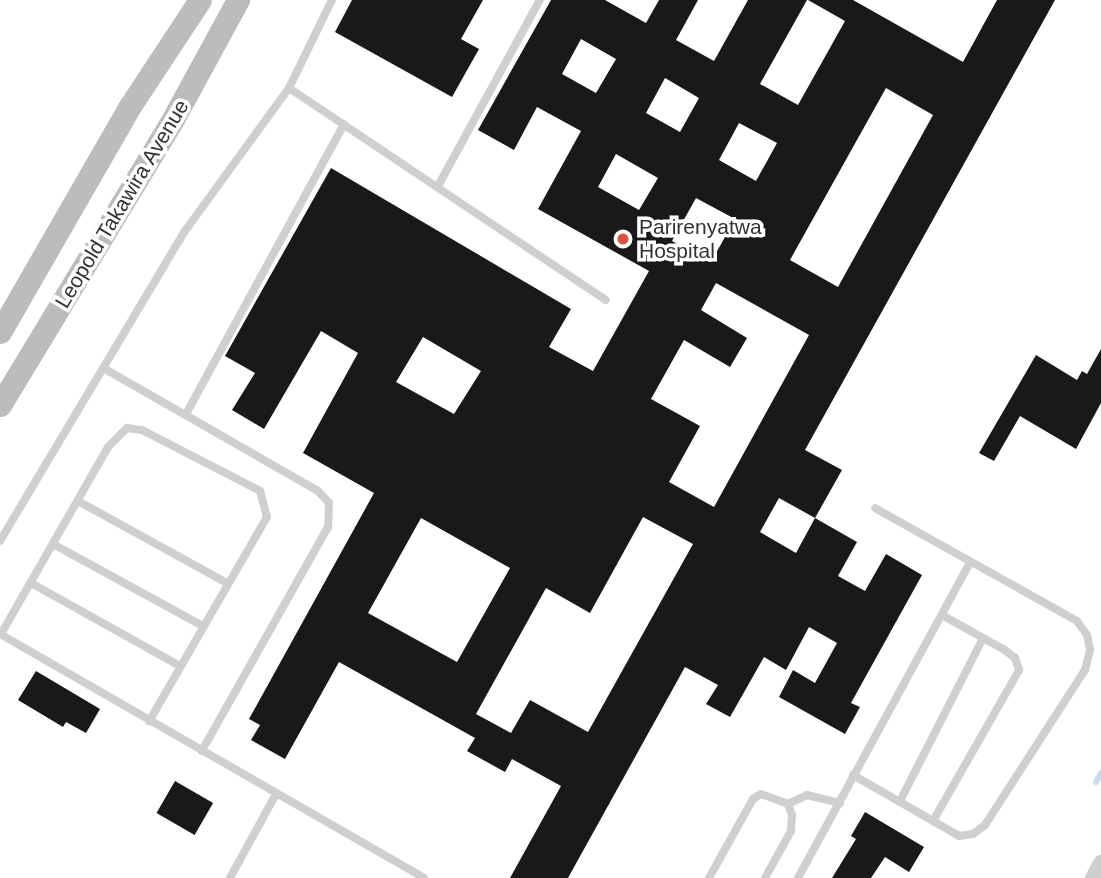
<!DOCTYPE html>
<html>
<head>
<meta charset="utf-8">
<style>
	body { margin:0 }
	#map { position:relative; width:1101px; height:878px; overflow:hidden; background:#fff; font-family:Arial,sans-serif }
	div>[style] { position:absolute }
	.stream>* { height:6px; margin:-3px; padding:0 3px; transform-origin:3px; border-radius:3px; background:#cfdbec }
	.building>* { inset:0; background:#191919; transform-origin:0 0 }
	.lane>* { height:8px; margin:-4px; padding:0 4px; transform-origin:4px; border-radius:4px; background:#cfcfcf }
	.street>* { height:16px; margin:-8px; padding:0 8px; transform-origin:8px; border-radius:8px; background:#cfcfcf }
	.secondary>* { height:23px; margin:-11.5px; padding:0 11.5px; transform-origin:11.5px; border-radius:11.5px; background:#bcbcbc }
	.dots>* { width:19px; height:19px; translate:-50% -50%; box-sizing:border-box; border:4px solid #fff; border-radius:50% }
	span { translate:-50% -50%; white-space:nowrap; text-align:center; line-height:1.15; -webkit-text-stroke:7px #fff; paint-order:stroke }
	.street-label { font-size:21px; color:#323232 }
	.poi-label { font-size:21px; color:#323232 }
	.left { translate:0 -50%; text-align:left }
</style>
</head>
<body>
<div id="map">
	<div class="stream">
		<div style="left:1096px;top:782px;width:10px;rotate:-61deg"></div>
	</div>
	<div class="building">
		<div style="clip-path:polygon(352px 0,483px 0,461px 39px,479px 49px,452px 97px,335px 32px)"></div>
		<div style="clip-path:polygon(evenodd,551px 0,605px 0,646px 23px,659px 0,698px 0,676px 40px,714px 61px,748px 0,807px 0,760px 84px,798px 105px,845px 21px,808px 0,853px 0,963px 62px,997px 0,1055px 0,805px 450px,842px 470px,815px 518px,857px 542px,838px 576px,865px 591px,886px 554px,922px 575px,851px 703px,860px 707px,845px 734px,779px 697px,793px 670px,815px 683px,837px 643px,809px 627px,786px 670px,764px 657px,730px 717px,706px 704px,718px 685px,685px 667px,568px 878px,510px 878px,561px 786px,512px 759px,505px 772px,467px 751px,475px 738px,339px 662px,285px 759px,251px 740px,260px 725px,249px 719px,374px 493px,303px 453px,358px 353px,321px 331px,264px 429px,232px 410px,255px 373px,225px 356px,331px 168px,571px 309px,549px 347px,593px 371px,649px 271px,538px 209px,581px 131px,537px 107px,514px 150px,478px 130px,551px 0,581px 39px,616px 59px,596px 93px,562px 74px,581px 39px,551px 0,665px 78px,699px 98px,680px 132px,646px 113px,665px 78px,551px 0,886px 88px,933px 115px,838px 287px,790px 260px,886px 88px,551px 0,739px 123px,777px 143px,756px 181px,719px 160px,739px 123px,551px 0,616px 154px,658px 178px,639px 210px,598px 187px,616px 154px,551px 0,696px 198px,735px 219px,711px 262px,672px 241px,696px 198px,551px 0,716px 283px,809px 335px,714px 507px,669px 482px,700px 426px,651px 399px,684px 340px,730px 367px,747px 338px,701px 310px,716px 283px,551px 0,423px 337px,481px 371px,454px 414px,396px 382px,423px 337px,551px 0,779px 498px,815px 518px,796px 553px,760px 532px,779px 498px,551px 0,643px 517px,693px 544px,588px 732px,530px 700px,511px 733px,476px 714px,546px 588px,590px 613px,643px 517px,551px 0,421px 518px,510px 568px,457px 662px,368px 613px,421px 518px)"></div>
		<div style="clip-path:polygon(1101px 349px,1101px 403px,1076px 449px,1020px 416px,994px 461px,979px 453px,1036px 355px,1077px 380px,1082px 371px,1087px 374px)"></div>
		<div style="clip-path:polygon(36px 671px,100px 709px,86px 733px,66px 722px,63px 727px,18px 700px)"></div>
		<div style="left:175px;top:781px;width:44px;height:37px;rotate:30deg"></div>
		<div style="clip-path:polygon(865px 812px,924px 847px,909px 872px,885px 857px,871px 878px,832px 878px,856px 839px,851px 836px)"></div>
	</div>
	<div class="lane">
		<div style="left:289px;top:88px;width:381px;rotate:33.8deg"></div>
		<div style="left:438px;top:186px;width:212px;rotate:-61.3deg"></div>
		<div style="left:105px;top:369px;width:245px;rotate:29.8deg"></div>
		<div style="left:318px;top:491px;width:16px;rotate:47deg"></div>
		<div style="left:329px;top:503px;width:24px;rotate:92deg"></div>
		<div style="left:328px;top:527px;width:257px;rotate:119.4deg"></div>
		<div style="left:186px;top:414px;width:330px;rotate:-61.4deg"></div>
		<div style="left:78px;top:501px;width:170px;rotate:28.8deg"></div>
		<div style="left:0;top:541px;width:361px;rotate:-59.2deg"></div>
		<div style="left:185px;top:231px;width:177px;rotate:-54deg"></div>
		<div style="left:289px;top:88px;width:98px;rotate:-64deg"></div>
		<div style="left:53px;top:544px;width:171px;rotate:28.7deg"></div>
		<div style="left:31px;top:583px;width:171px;rotate:29.1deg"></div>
		<div style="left:0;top:634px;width:489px;rotate:29.9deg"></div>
		<div style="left:1px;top:634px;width:215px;rotate:-60.2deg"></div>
		<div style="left:108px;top:447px;width:27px;rotate:-45deg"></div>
		<div style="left:127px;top:428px;width:15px;rotate:8deg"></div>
		<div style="left:142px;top:430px;width:133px;rotate:27.3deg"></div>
		<div style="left:260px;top:491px;width:27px;rotate:75deg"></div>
		<div style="left:267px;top:517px;width:236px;rotate:120deg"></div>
		<div style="left:853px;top:775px;width:122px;rotate:29.9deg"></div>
		<div style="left:959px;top:836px;width:14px;rotate:-8deg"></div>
		<div style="left:973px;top:834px;width:15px;rotate:-37deg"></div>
		<div style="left:985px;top:825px;width:184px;rotate:-57.2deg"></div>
		<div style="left:1085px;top:670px;width:21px;rotate:-76deg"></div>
		<div style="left:1090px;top:650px;width:15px;rotate:-101deg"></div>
		<div style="left:1087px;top:635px;width:17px;rotate:-126deg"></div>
		<div style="left:1077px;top:621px;width:231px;rotate:-150.8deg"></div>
		<div style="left:900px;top:801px;width:183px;rotate:-63deg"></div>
		<div style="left:788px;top:804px;width:21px;rotate:-25deg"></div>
		<div style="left:807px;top:795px;width:34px;rotate:14deg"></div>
		<div style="left:933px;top:821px;width:174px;rotate:-60.3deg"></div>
		<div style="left:1019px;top:670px;width:13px;rotate:-108deg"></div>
		<div style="left:1015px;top:658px;width:15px;rotate:-143deg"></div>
		<div style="left:1003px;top:649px;width:70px;rotate:-150.9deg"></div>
		<div style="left:230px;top:878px;width:96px;rotate:-61.3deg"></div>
		<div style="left:709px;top:878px;width:90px;rotate:-60.9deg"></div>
		<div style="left:753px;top:799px;width:9px;rotate:-32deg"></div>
		<div style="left:761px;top:794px;width:29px;rotate:20deg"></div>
		<div style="left:788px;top:804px;width:12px;rotate:70deg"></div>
		<div style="left:792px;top:815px;width:16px;rotate:94deg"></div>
		<div style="left:791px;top:831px;width:54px;rotate:119deg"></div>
		<div style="left:798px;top:878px;width:360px;rotate:-61.4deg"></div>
	</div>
	<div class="street">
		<div style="left:1093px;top:878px;width:17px;rotate:-62deg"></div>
	</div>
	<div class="secondary">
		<div style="left:0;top:332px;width:261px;rotate:-60.1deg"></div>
		<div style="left:130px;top:106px;width:127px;rotate:-56.6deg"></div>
		<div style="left:0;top:405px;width:334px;rotate:-58.8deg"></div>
		<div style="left:173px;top:119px;width:136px;rotate:-61.4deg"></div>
	</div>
	<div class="dots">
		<div style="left:623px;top:239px;background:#dc5240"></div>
	</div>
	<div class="street-label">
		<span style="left:122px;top:204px;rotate:-59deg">Leopold Takawira Avenue</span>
	</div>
	<div class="poi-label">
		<span class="left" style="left:639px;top:239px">Parirenyatwa<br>Hospital</span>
	</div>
</div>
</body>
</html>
